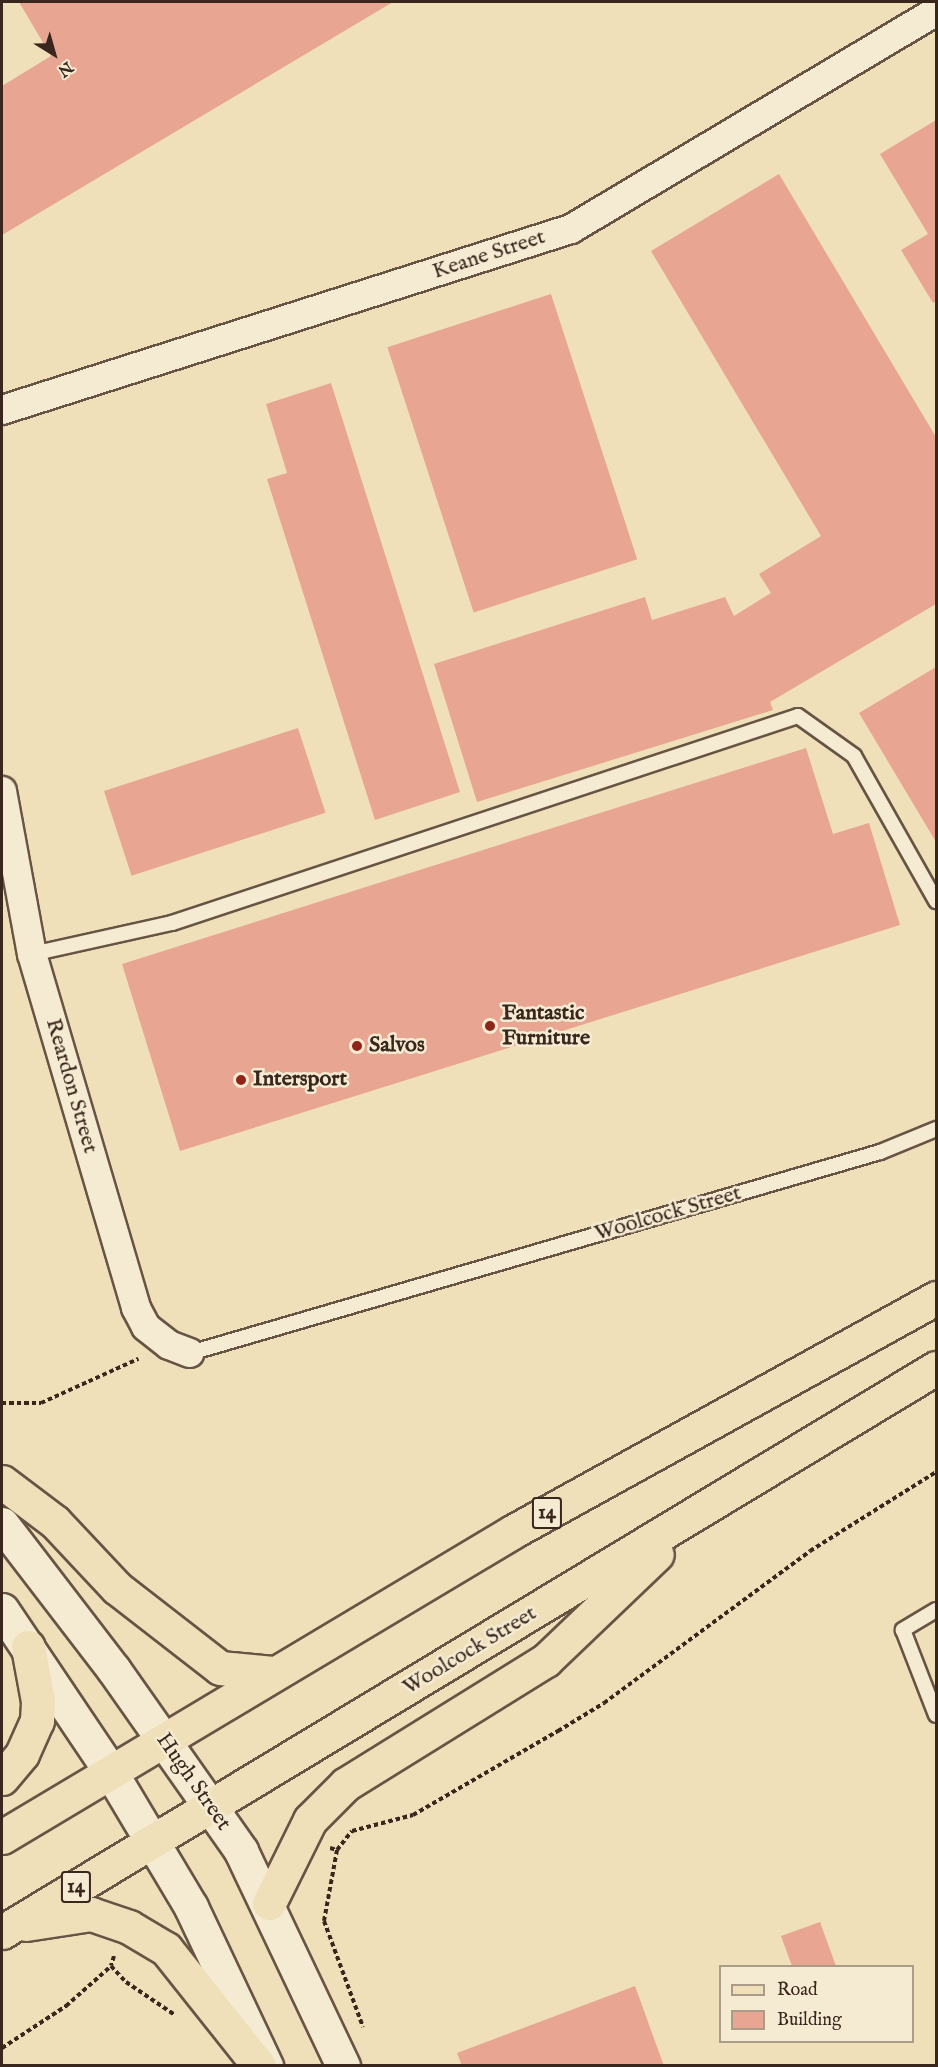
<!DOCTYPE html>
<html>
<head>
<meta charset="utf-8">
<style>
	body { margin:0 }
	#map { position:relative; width:938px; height:2067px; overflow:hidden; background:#f0e0ba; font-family:"IM FELL English",serif }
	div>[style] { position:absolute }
	.building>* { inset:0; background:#e8a592; transform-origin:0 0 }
	.path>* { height:4px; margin-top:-2px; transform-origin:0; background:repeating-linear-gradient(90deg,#39261c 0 4.5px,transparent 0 7.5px) }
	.roads { filter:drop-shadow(2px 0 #675444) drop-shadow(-2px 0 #675444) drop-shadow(0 2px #675444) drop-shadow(0 -2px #675444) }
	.service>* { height:14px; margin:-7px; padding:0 7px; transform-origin:7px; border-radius:7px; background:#f5ebd2 }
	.minor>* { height:28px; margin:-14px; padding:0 14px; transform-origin:14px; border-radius:14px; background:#f5ebd2 }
	.secondary>* { height:33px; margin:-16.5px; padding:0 16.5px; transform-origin:16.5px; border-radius:16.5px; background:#f5ebd2 }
	.primary>* { height:33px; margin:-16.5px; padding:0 16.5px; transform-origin:16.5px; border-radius:16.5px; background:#f0e0ba }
	.dots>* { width:16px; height:16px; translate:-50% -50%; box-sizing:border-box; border:3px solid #f5ebd2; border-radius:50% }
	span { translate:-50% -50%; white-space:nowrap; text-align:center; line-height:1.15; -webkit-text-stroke:5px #f5ebd2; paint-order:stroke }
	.shield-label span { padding:2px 4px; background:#f5ebd2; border:2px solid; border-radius:4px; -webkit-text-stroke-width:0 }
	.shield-label { font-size:21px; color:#39261c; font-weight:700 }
	.street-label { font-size:22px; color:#39261c }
	.poi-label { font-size:22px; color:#39261c; font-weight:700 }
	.left { translate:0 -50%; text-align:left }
	.frame { position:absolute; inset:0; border:3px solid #39261c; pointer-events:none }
	.legend { position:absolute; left:719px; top:1965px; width:195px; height:78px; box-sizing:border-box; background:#f5ebd2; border:2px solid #aa9c89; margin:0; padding:8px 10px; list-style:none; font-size:18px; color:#39261c }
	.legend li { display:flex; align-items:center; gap:12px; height:30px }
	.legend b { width:30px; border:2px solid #aa9c89 }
	.north { position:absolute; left:24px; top:24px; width:60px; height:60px; -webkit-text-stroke:4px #f5ebd2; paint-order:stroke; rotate:143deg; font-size:16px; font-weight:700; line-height:24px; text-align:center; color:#39261c }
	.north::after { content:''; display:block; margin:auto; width:21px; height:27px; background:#39261c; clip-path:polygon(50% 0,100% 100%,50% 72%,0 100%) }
</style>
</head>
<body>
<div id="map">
	<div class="building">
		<div style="clip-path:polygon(19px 2px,393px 2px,2px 235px,2px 86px,51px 56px)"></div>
		<div style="clip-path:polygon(936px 120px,936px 301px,933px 303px,901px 250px,928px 234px,880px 154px)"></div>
		<div style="clip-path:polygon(779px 174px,936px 437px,936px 604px,770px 702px,773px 710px,477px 802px,434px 664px,645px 597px,652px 620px,725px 597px,734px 616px,771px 593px,759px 574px,821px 536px,651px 251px)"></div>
		<div style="left:551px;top:294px;width:279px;height:172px;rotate:72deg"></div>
		<div style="clip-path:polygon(331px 383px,460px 792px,375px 820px,267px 479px,287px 473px,266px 404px)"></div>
		<div style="clip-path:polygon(936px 667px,936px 842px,859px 713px)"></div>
		<div style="left:298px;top:728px;width:89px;height:204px;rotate:72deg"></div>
		<div style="clip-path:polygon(806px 748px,833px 834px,869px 823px,900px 925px,180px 1151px,122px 964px)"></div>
		<div style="clip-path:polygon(820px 1922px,836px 1966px,792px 1966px,781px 1936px)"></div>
		<div style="clip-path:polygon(635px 1986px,664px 2066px,462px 2066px,457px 2053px)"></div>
	</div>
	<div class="path">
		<div style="left:2px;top:1403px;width:39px"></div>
		<div style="left:41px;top:1403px;width:107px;rotate:-24.4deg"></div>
		<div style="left:330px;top:1848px;width:7px;rotate:16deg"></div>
		<div style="left:337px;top:1850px;width:24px;rotate:-52deg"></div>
		<div style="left:352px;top:1831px;width:63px;rotate:-14.7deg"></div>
		<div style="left:413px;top:1815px;width:168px;rotate:-30.1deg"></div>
		<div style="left:558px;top:1731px;width:54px;rotate:-31.3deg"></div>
		<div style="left:604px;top:1703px;width:256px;rotate:-36.4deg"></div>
		<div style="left:810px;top:1551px;width:149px;rotate:-32.1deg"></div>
		<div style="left:337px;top:1850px;width:72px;rotate:100.4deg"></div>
		<div style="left:324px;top:1921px;width:113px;rotate:69.8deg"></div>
		<div style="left:114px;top:1956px;width:10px;rotate:107deg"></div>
		<div style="left:111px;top:1966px;width:22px;rotate:47deg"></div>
		<div style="left:126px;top:1982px;width:59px;rotate:34deg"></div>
		<div style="left:2px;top:2048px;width:77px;rotate:-33.3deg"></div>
		<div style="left:66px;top:2006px;width:60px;rotate:-41.6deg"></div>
	</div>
	<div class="roads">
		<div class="service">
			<div style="left:32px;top:954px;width:143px;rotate:-12.5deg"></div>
			<div style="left:172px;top:923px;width:659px;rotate:-18.3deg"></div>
			<div style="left:798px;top:716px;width:69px;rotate:35.5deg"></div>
			<div style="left:854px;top:756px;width:167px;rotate:60.5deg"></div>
			<div style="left:190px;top:1353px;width:719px;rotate:-16.24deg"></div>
			<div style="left:880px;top:1152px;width:61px;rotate:-22.3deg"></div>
			<div style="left:936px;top:1610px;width:39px;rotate:149deg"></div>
			<div style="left:903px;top:1630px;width:91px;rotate:68.8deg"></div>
		</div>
		<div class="minor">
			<div style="left:2px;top:410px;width:597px;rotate:-17.65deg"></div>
			<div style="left:571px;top:229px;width:425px;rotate:-30.8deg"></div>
			<div style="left:2px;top:791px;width:166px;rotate:79.6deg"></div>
			<div style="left:32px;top:954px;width:369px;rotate:73.6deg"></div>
			<div style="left:136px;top:1308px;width:21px;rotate:62deg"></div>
			<div style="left:146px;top:1327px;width:29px;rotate:38deg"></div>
			<div style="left:169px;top:1345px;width:22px;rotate:21deg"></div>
		</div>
		<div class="secondary">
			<div style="left:2px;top:1524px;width:184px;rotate:52.5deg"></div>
			<div style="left:114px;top:1670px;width:221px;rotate:54.9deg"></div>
			<div style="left:241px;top:1851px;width:238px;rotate:64.6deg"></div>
			<div style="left:2px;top:1610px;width:194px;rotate:56.1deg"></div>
			<div style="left:110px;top:1771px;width:158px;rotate:59.2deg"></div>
			<div style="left:191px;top:1907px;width:176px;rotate:64.7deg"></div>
		</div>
		<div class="primary">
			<div style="left:2px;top:1482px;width:66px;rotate:37deg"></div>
			<div style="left:55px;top:1522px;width:91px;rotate:46.8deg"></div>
			<div style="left:117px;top:1588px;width:130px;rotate:37.8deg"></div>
			<div style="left:220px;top:1668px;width:53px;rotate:5.4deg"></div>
			<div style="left:2px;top:1778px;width:31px;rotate:-50deg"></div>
			<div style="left:22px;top:1754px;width:36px;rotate:-66deg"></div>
			<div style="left:37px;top:1721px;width:20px;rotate:-87deg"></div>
			<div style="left:38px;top:1701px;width:55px;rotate:-100.5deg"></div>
			<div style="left:2px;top:1837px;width:596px;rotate:-30.86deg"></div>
			<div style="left:514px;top:1531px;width:482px;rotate:-28.9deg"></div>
			<div style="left:269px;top:1903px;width:93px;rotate:-63.7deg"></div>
			<div style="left:310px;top:1820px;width:51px;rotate:-45deg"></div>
			<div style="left:346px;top:1784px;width:235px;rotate:-31.8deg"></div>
			<div style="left:546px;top:1660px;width:153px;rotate:-43.7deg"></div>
			<div style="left:26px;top:1924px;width:66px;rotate:-8.7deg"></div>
			<div style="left:91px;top:1914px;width:40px;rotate:18.9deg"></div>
			<div style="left:129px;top:1927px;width:43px;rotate:30.7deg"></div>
			<div style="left:166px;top:1949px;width:149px;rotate:51.5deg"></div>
			<div style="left:2px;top:1932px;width:1091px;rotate:-31.13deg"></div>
		</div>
	</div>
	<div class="dots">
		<div style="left:490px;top:1026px;background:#8f2418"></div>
		<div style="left:357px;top:1046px;background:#8f2418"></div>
		<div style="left:241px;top:1080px;background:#8f2418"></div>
	</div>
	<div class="shield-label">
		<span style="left:547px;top:1513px">14</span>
		<span style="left:76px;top:1887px">14</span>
	</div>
	<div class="street-label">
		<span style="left:489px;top:255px;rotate:-18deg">Keane Street</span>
		<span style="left:71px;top:1086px;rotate:74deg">Reardon Street</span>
		<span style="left:668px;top:1214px;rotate:-16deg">Woolcock Street</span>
		<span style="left:470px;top:1651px;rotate:-31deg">Woolcock Street</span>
		<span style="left:193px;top:1782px;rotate:55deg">Hugh Street</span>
	</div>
	<div class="poi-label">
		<span class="left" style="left:502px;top:1026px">Fantastic<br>Furniture</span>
		<span class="left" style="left:369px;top:1046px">Salvos</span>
		<span class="left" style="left:253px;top:1080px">Intersport</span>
	</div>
	<div class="frame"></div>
	<ul class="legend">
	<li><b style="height:8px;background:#f0e0ba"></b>Road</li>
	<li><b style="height:16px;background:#e8a592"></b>Building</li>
	</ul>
	<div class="north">N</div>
</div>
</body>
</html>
